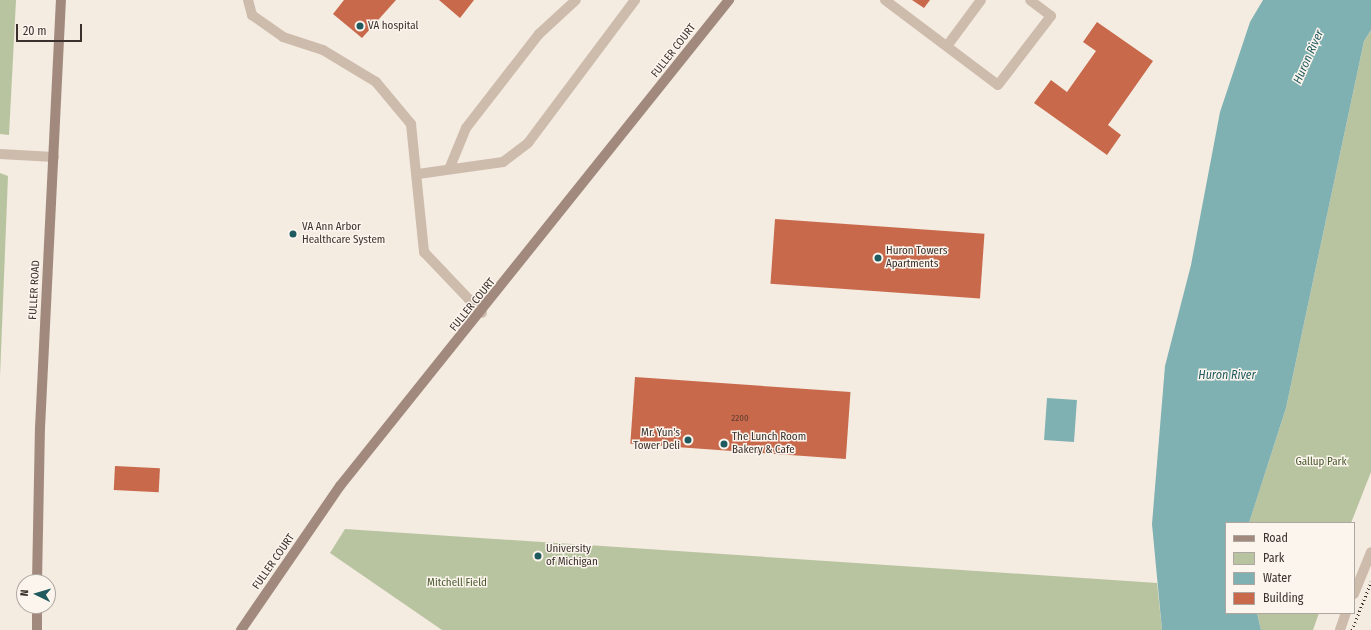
<!DOCTYPE html>
<html>
<head>
<meta charset="utf-8">
<style>
	body { margin:0 }
	#map { position:relative; width:1371px; height:630px; overflow:hidden; background:#f4ebe1; font-family:"Fira Sans Condensed",sans-serif }
	div>[style] { position:absolute }
	.green>* { inset:0; background:#b8c4a0 }
	.water>* { inset:0; background:#7fb0b2; transform-origin:0 0 }
	.building>* { inset:0; background:#c8694b; transform-origin:0 0 }
	.lane>* { height:10px; margin:-5px; padding:0 5px; transform-origin:5px; border-radius:5px; background:#cdbbac }
	.secondary>* { height:10px; margin:-5px; padding:0 5px; transform-origin:5px; border-radius:5px; background:#a18a7d }
	.rail>* { height:3px; margin-top:-1.5px; transform-origin:0; background:repeating-linear-gradient(90deg,#3b302b 0 1px,transparent 0 4px) }
	.dots>* { width:11px; height:11px; translate:-50% -50%; box-sizing:border-box; border:2px solid #fbf5ee; border-radius:50% }
	span { translate:-50% -50%; white-space:nowrap; text-align:center; line-height:1.15; -webkit-text-stroke:3px #fbf5ee; paint-order:stroke }
	.number-label { font-size:9px; color:#5e3e33 }
	.number-label span { -webkit-text-stroke-width:0 }
	.poi-label { font-size:11px; color:#3b302b }
	.left { translate:0 -50%; text-align:left }
	.right { translate:-100% -50%; text-align:right }
	.street-label { font-size:11px; color:#3b302b }
	.park-label { font-size:11px; color:#4a5a2e }
	.water-label { font-size:12px; color:#1f5a5e; font-style:italic }
	.legend { position:absolute; left:1225px; top:522px; width:130px; height:92px; box-sizing:border-box; background:#fbf5ee; border:1px solid #aea6a0; margin:0; padding:5px 7px; list-style:none; font-size:12px; color:#3b302b }
	.legend li { display:flex; align-items:center; gap:8px; height:20px }
	.legend b { width:20px; border:1px solid #aea6a0 }
	.north { position:absolute; left:16px; top:574px; width:40px; height:40px; box-sizing:border-box; background:#fbf5ee; border:1px solid #aea6a0; border-radius:50%; rotate:275deg; font-size:11px; font-weight:700; line-height:16px; text-align:center; color:#3b302b }
	.north::after { content:''; display:block; margin:auto; width:14px; height:18px; background:#1f5a5e; clip-path:polygon(50% 0,100% 100%,50% 72%,0 100%) }
	.scale { position:absolute; left:16px; top:24px; width:66px; height:18px; box-sizing:border-box; border:2px solid #3b302b; border-top:0; padding-left:5px; font-size:12px; line-height:14px; white-space:nowrap; color:#3b302b; -webkit-text-stroke:3px #fbf5ee; paint-order:stroke }
</style>
</head>
<body>
<div id="map">
	<div class="green">
		<div style="clip-path:polygon(0 0,16px 0,9px 135px,0 134px)"></div>
		<div style="clip-path:polygon(1371px 30px,1371px 472px,1351px 523px,1249px 523px,1286px 408px,1364px 41px)"></div>
		<div style="clip-path:polygon(0 173px,8px 176px,0 377px)"></div>
		<div style="clip-path:polygon(345px 529px,1157px 583px,1162px 630px,442px 630px,330px 553px)"></div>
		<div style="clip-path:polygon(1257px 613px,1319px 613px,1313px 630px,1261px 630px)"></div>
	</div>
	<div class="water">
		<div style="clip-path:polygon(1263px 0,1371px 0,1371px 30px,1364px 41px,1286px 408px,1249px 523px,1226px 523px,1226px 613px,1257px 613px,1261px 630px,1162px 630px,1152px 524px,1165px 366px,1191px 265px,1220px 112px,1250px 22px)"></div>
		<div style="left:1047px;top:398px;width:30px;height:42px;rotate:4deg"></div>
	</div>
	<div class="building">
		<div style="clip-path:polygon(344px 0,396px 0,362px 38px,333px 14px)"></div>
		<div style="clip-path:polygon(439px 0,474px 0,460px 18px)"></div>
		<div style="clip-path:polygon(912px 0,930px 0,924px 8px)"></div>
		<div style="clip-path:polygon(1097px 22px,1153px 61px,1108px 125px,1121px 135px,1107px 155px,1034px 103px,1051px 80px,1067px 92px,1096px 51px,1083px 42px)"></div>
		<div style="left:775px;top:219px;width:210px;height:65px;rotate:4deg"></div>
		<div style="left:635px;top:377px;width:216px;height:67px;rotate:4deg"></div>
		<div style="left:115px;top:466px;width:45px;height:24px;rotate:3deg"></div>
	</div>
	<div class="lane">
		<div style="left:248px;top:0;width:16px;rotate:75deg"></div>
		<div style="left:252px;top:15px;width:38px;rotate:35deg"></div>
		<div style="left:283px;top:37px;width:42px;rotate:18deg"></div>
		<div style="left:323px;top:50px;width:62px;rotate:31.1deg"></div>
		<div style="left:376px;top:82px;width:55px;rotate:50.2deg"></div>
		<div style="left:411px;top:124px;width:129px;rotate:84.2deg"></div>
		<div style="left:424px;top:252px;width:84px;rotate:46.4deg"></div>
		<div style="left:885px;top:0;width:141px;rotate:37deg"></div>
		<div style="left:998px;top:85px;width:87px;rotate:-52.5deg"></div>
		<div style="left:1051px;top:16px;width:26px;rotate:-143deg"></div>
		<div style="left:947px;top:46px;width:57px;rotate:-53.5deg"></div>
		<div style="left:0;top:154px;width:54px;rotate:3.2deg"></div>
		<div style="left:450px;top:167px;width:42px;rotate:-67.7deg"></div>
		<div style="left:466px;top:128px;width:119px;rotate:-52.2deg"></div>
		<div style="left:539px;top:34px;width:50px;rotate:-42.6deg"></div>
		<div style="left:418px;top:174px;width:86px;rotate:-8deg"></div>
		<div style="left:503px;top:162px;width:31px;rotate:-37deg"></div>
		<div style="left:528px;top:143px;width:179px;rotate:-53.2deg"></div>
		<div style="left:1354px;top:594px;width:45px;rotate:-68deg"></div>
		<div style="left:1340px;top:630px;width:18px;rotate:-71deg"></div>
	</div>
	<div class="secondary">
		<div style="left:37px;top:582px;width:154px;rotate:-88.9deg"></div>
		<div style="left:40px;top:428px;width:429px;rotate:-87.2deg"></div>
		<div style="left:37px;top:630px;width:24px;rotate:-90deg"></div>
		<div style="left:241px;top:630px;width:175px;rotate:-55.5deg"></div>
		<div style="left:340px;top:486px;width:623px;rotate:-51.33deg"></div>
	</div>
	<div class="rail">
		<div style="left:1352px;top:630px;width:52px;rotate:-68.4deg"></div>
	</div>
	<div class="dots">
		<div style="left:360px;top:26px;background:#1f5a5e"></div>
		<div style="left:293px;top:234px;background:#1f5a5e"></div>
		<div style="left:878px;top:258px;background:#1f5a5e"></div>
		<div style="left:688px;top:440px;background:#1f5a5e"></div>
		<div style="left:724px;top:444px;background:#1f5a5e"></div>
		<div style="left:538px;top:556px;background:#1f5a5e"></div>
	</div>
	<div class="number-label">
		<span style="left:740px;top:418px">2200</span>
	</div>
	<div class="poi-label">
		<span class="left" style="left:368px;top:26px">VA hospital</span>
		<span class="left" style="left:302px;top:234px">VA Ann Arbor<br>Healthcare System</span>
		<span class="left" style="left:886px;top:258px">Huron Towers<br>Apartments</span>
		<span class="right" style="left:680px;top:440px">Mr. Yun's<br>Tower Deli</span>
		<span class="left" style="left:732px;top:444px">The Lunch Room<br>Bakery &amp; Cafe</span>
		<span class="left" style="left:546px;top:556px">University<br>of Michigan</span>
	</div>
	<div class="street-label">
		<span style="left:674px;top:51px;rotate:-52deg">FULLER COURT</span>
		<span style="left:35px;top:290px;rotate:-87deg">FULLER ROAD</span>
		<span style="left:473px;top:305px;rotate:-51deg">FULLER COURT</span>
		<span style="left:274px;top:562px;rotate:-55deg">FULLER COURT</span>
	</div>
	<div class="park-label">
		<span style="left:1321px;top:462px">Gallup Park</span>
		<span style="left:457px;top:583px">Mitchell Field</span>
	</div>
	<div class="water-label">
		<span style="left:1309px;top:57px;rotate:-66deg">Huron River</span>
		<span style="left:1227px;top:376px">Huron River</span>
	</div>
	<ul class="legend">
	<li><b style="height:5px;background:#a18a7d"></b>Road</li>
	<li><b style="height:11px;background:#b8c4a0"></b>Park</li>
	<li><b style="height:11px;background:#7fb0b2"></b>Water</li>
	<li><b style="height:11px;background:#c8694b"></b>Building</li>
	</ul>
	<div class="north">N</div>
	<div class="scale">20 m</div>
</div>
</body>
</html>
